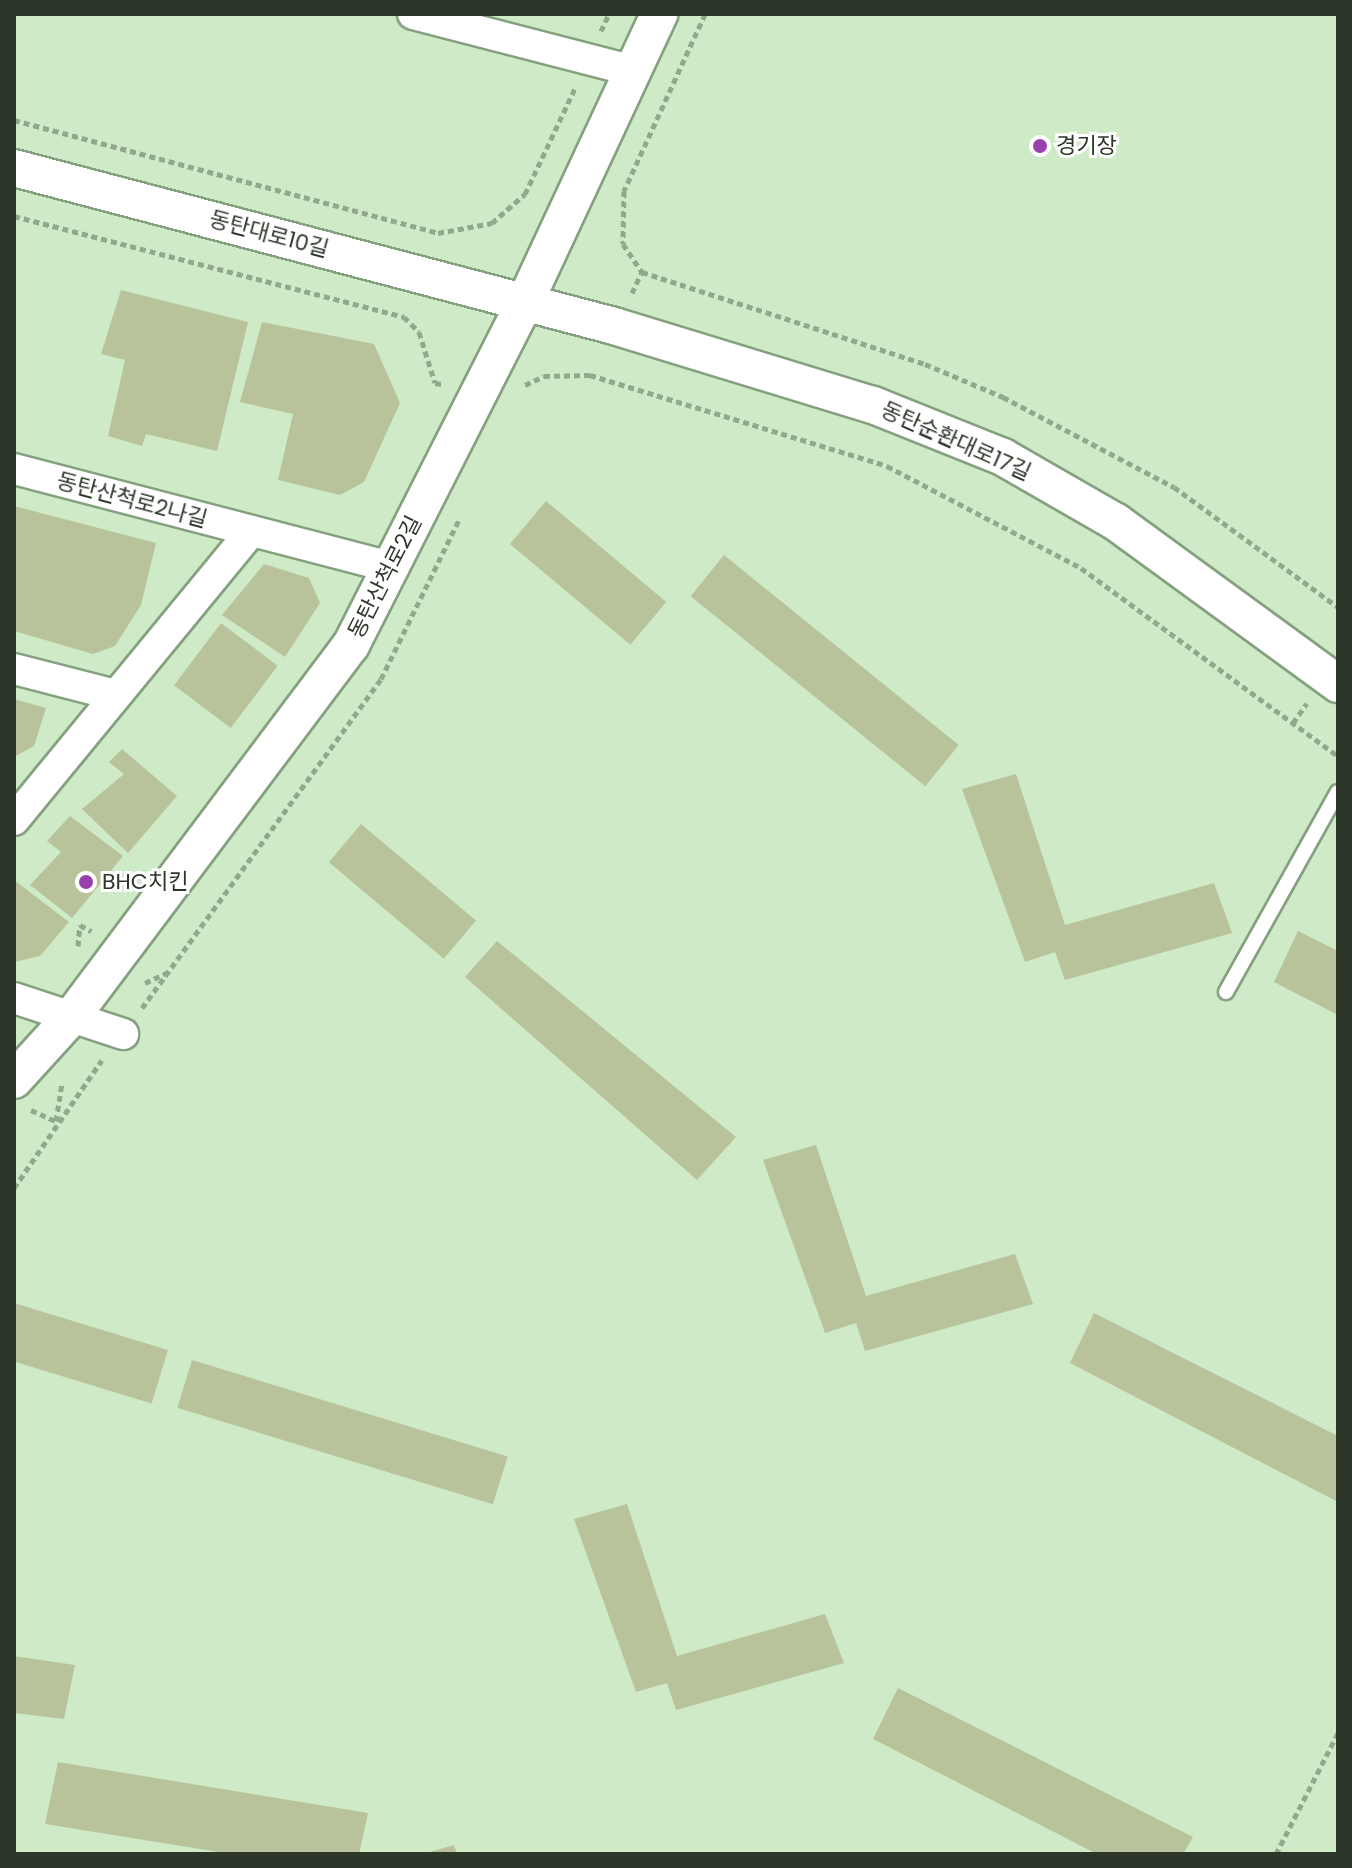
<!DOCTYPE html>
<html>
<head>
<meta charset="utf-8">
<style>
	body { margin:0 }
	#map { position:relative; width:1352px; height:1868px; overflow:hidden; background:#ceeac7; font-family:Poppins,"Noto Sans KR",sans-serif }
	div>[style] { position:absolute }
	.building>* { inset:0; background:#b9c39b; transform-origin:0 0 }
	.path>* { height:5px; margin-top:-2.5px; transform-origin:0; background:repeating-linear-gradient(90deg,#92a88d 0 6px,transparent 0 10px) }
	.roads { filter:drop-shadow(2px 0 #85a07f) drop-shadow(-2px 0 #85a07f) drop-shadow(0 2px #85a07f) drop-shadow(0 -2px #85a07f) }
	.service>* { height:14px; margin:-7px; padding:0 7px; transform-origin:7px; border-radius:7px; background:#fff }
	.minor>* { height:30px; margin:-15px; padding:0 15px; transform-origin:15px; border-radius:15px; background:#fff }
	.tertiary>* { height:36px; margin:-18px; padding:0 18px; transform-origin:18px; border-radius:18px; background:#fff }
	.dots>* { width:22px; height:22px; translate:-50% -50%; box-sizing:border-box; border:4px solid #fff; border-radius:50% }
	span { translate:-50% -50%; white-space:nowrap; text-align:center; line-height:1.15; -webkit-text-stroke:6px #fff; paint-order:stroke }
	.poi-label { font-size:22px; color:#2c372a }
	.left { translate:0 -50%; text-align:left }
	.street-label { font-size:22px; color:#2c372a }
	.frame { position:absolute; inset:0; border:16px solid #2c372a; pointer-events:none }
</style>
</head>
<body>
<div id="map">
	<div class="building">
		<div style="clip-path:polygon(121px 290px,248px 322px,217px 451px,146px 434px,142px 446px,108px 436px,125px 360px,101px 354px)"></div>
		<div style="clip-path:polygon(262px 322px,374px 344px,400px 403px,364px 482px,340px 495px,278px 480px,293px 414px,240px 402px)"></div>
		<div style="left:546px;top:501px;width:157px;height:56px;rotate:40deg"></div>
		<div style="clip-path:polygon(14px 506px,156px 543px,141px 605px,115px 646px,93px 654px,14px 631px)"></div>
		<div style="left:724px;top:555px;width:302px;height:53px;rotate:39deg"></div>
		<div style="clip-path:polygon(264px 564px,309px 578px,320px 603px,285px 657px,222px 615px)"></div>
		<div style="left:221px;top:623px;width:71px;height:78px;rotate:37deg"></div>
		<div style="clip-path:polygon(14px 699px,46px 708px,34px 746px,14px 757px)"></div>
		<div style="clip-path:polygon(122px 749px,177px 796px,128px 853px,82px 809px,124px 774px,109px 762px)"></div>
		<div style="clip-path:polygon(1016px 774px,1065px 925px,1214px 883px,1232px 933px,1065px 980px,1055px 952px,1025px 962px,962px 789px)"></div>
		<div style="clip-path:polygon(70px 816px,123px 856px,72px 918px,30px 885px,61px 852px,47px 841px)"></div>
		<div style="left:361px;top:824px;width:150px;height:50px;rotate:40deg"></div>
		<div style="clip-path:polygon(14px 880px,69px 922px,40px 956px,14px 962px)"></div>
		<div style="clip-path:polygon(1298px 931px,1338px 951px,1338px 1015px,1274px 982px)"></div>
		<div style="clip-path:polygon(497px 941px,736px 1137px,697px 1180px,465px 977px)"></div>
		<div style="clip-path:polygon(816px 1145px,866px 1296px,1015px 1254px,1033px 1304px,865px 1351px,856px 1323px,825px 1333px,763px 1160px)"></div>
		<div style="left:14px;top:1303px;width:161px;height:56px;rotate:17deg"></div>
		<div style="clip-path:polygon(1094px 1313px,1338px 1436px,1338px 1502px,1070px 1363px)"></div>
		<div style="left:192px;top:1360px;width:330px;height:50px;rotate:17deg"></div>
		<div style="clip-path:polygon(627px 1504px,677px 1656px,825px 1614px,844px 1663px,676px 1710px,667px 1683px,636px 1692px,574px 1519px)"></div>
		<div style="clip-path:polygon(14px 1656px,75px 1665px,64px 1719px,14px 1713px)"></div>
		<div style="clip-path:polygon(898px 1688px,1193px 1837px,1183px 1854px,1097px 1854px,873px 1739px)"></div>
		<div style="clip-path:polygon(58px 1762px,368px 1813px,359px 1854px,231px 1854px,45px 1824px)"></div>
		<div style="clip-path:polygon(454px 1845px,457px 1854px,426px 1854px,426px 1853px)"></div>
	</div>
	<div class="path">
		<div style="left:705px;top:14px;width:195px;rotate:114.6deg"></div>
		<div style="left:624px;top:191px;width:53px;rotate:91.1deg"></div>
		<div style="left:623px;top:244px;width:34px;rotate:56deg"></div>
		<div style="left:642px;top:272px;width:298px;rotate:18deg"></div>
		<div style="left:925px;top:364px;width:85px;rotate:22.9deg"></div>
		<div style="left:1003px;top:397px;width:193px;rotate:27.8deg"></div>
		<div style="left:1174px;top:487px;width:203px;rotate:36.2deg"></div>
		<div style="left:601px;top:31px;width:19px;rotate:-65deg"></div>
		<div style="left:14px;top:120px;width:439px;rotate:14.9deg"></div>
		<div style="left:438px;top:233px;width:55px;rotate:-10.5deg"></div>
		<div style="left:492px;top:223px;width:44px;rotate:-41.3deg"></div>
		<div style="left:525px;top:194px;width:117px;rotate:-64.7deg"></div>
		<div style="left:14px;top:216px;width:403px;rotate:14.5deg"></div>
		<div style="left:404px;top:317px;width:21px;rotate:45deg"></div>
		<div style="left:419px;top:332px;width:53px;rotate:72.6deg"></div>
		<div style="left:435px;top:383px;width:7px;rotate:8deg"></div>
		<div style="left:632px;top:293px;width:23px;rotate:-65deg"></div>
		<div style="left:525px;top:385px;width:21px;rotate:-25deg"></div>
		<div style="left:544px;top:376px;width:46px;rotate:-1.2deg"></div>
		<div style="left:590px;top:375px;width:311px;rotate:17deg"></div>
		<div style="left:887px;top:466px;width:219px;rotate:27.7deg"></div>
		<div style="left:1081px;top:568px;width:318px;rotate:36.2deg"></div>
		<div style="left:1293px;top:723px;width:24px;rotate:-55deg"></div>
		<div style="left:78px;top:946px;width:21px;rotate:-85deg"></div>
		<div style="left:80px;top:925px;width:13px;rotate:29deg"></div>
		<div style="left:145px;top:983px;width:26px;rotate:-25deg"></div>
		<div style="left:142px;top:1008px;width:407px;rotate:-54deg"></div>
		<div style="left:381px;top:679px;width:179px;rotate:-63.9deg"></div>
		<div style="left:31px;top:1110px;width:27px;rotate:24deg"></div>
		<div style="left:56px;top:1121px;width:38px;rotate:-81deg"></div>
		<div style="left:14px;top:1188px;width:155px;rotate:-55.5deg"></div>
		<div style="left:1276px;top:1854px;width:136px;rotate:-62.9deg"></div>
	</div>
	<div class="roads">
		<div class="service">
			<div style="left:1226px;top:992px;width:229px;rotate:-60.8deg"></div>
		</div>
		<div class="minor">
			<div style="left:413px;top:14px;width:227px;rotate:14.5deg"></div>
			<div style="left:14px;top:469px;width:392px;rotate:14.6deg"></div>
			<div style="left:14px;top:669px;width:104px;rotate:14.4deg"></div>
			<div style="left:14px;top:820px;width:374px;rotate:-50.6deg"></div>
			<div style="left:14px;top:998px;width:115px;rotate:18.3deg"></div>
		</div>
		<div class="tertiary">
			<div style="left:14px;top:168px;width:620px;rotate:14.75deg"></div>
			<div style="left:614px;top:326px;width:271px;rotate:17deg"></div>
			<div style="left:873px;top:405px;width:140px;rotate:21.8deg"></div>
			<div style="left:1003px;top:457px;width:130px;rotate:29.9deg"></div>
			<div style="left:1116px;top:522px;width:275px;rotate:36.1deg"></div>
			<div style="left:14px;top:1080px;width:88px;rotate:-47.8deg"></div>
			<div style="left:73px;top:1015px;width:463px;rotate:-53.1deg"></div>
			<div style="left:351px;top:645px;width:385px;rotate:-63.1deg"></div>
			<div style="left:525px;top:302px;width:318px;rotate:-65deg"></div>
		</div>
	</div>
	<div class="dots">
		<div style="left:1040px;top:146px;background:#9840ac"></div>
		<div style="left:86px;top:882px;background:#9840ac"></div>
	</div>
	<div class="poi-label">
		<span class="left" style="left:1056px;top:146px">경기장</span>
		<span class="left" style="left:102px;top:882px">BHC치킨</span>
	</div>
	<div class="street-label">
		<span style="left:269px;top:234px;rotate:15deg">동탄대로10길</span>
		<span style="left:956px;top:441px;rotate:24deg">동탄순환대로17길</span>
		<span style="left:132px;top:500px;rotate:15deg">동탄산척로2나길</span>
		<span style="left:385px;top:577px;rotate:-63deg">동탄산척로2길</span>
	</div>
	<div class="frame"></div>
</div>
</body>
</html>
